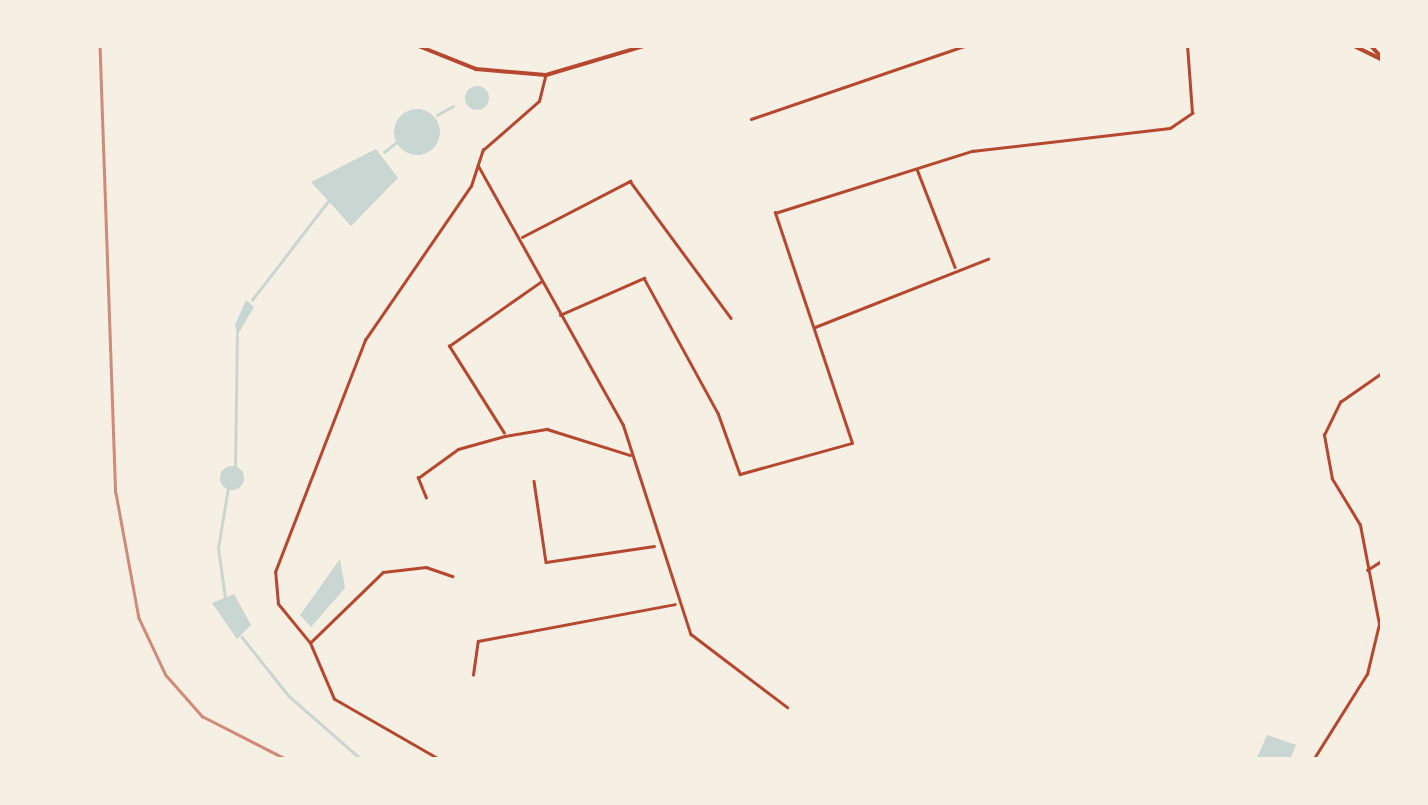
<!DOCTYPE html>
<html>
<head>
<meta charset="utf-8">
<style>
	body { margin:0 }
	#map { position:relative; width:1428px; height:805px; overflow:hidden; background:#f6efe4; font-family:"Crimson Pro",serif }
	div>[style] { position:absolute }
	.water>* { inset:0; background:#c9d6d2 }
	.round { border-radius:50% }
	.stream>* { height:2.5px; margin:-1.25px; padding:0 1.25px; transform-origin:1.25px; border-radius:1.25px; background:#c9d6d2 }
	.minor>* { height:2.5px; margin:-1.25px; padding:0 1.25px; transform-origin:1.25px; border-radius:1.25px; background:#b5482f }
	.tertiary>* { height:4px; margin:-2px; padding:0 2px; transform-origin:2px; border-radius:2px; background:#b5482f }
	.secondary>* { height:4px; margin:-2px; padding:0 2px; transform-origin:2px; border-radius:2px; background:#b5482f }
	.trunk>* { height:5px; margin:-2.5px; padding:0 2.5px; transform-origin:2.5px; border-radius:2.5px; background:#b5482f }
	.rail>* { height:2.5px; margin:-1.25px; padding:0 1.25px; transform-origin:1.25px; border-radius:1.25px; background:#cf8b77 }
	span { translate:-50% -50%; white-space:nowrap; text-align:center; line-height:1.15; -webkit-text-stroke:9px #f6efe4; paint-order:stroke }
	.frame { position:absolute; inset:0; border:48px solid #f6efe4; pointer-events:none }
</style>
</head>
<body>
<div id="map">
	<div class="water">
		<div class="round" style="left:465px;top:86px;width:24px;height:24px"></div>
		<div class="round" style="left:394px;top:109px;width:46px;height:46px"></div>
		<div style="clip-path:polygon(376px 149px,398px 178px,351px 226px,311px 182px)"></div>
		<div style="clip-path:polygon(246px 300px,254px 307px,237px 336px,235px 325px)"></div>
		<div class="round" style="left:220px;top:466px;width:24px;height:24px"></div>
		<div style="clip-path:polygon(340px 559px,345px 588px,311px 627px,300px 615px)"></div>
		<div style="clip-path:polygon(234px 594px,251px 625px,237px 639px,212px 603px)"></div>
		<div style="clip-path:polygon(1267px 735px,1296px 745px,1290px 760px,1256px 760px)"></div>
	</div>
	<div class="stream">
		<div style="left:437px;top:115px;width:18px;rotate:-29deg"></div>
		<div style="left:384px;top:152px;width:16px;rotate:-38deg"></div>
		<div style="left:252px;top:300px;width:126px;rotate:-52.4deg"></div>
		<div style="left:235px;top:471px;width:136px;rotate:-89.2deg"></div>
		<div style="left:225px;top:598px;width:50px;rotate:-98deg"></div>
		<div style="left:218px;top:548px;width:61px;rotate:-80.5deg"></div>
		<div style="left:242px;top:637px;width:75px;rotate:51.5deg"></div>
		<div style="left:289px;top:696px;width:97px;rotate:41.2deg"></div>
	</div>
	<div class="minor">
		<div style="left:751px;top:119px;width:228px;rotate:-18.9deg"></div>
		<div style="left:478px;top:165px;width:297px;rotate:60.8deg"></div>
		<div style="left:623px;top:424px;width:221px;rotate:72.1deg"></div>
		<div style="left:691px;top:634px;width:121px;rotate:37.2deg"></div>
		<div style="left:917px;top:169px;width:105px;rotate:68.8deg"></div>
		<div style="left:522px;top:237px;width:122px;rotate:-27.4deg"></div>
		<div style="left:630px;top:181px;width:170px;rotate:53.6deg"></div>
		<div style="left:560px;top:315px;width:92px;rotate:-23.8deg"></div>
		<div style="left:644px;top:278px;width:154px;rotate:61.3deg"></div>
		<div style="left:718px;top:413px;width:65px;rotate:70.2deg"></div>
		<div style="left:740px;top:474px;width:116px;rotate:-15.5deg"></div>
		<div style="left:852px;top:443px;width:243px;rotate:-108.5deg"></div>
		<div style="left:775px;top:213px;width:207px;rotate:-17.5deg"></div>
		<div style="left:972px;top:151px;width:199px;rotate:-6.6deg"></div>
		<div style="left:1170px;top:128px;width:27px;rotate:-34deg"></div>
		<div style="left:1192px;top:113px;width:68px;rotate:-94.2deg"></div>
		<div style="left:815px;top:327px;width:186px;rotate:-21.5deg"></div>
		<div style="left:504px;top:433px;width:103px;rotate:-122.3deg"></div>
		<div style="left:449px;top:346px;width:113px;rotate:-35deg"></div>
		<div style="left:534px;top:481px;width:82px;rotate:81.6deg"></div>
		<div style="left:546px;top:562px;width:109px;rotate:-8.4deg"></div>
		<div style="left:426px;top:498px;width:22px;rotate:-112deg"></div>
		<div style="left:418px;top:478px;width:49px;rotate:-35.9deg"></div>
		<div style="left:458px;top:449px;width:49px;rotate:-15.5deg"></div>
		<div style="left:505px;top:436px;width:43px;rotate:-9.5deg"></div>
		<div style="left:547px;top:429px;width:87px;rotate:17.4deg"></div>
		<div style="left:1367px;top:570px;width:19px;rotate:-32deg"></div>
		<div style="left:311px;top:642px;width:100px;rotate:-44.2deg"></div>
		<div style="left:383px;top:572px;width:43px;rotate:-6.6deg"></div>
		<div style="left:426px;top:567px;width:28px;rotate:19deg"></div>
		<div style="left:473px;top:675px;width:34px;rotate:-82deg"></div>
		<div style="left:478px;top:641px;width:200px;rotate:-10.6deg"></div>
		<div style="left:440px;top:760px;width:122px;rotate:-150.1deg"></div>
		<div style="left:334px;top:699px;width:61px;rotate:-113.2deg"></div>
		<div style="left:310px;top:643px;width:50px;rotate:-129.4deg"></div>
		<div style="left:278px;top:604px;width:32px;rotate:-95deg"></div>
		<div style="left:275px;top:572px;width:249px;rotate:-68.8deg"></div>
		<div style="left:365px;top:340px;width:187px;rotate:-55.5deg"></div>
		<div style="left:471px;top:186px;width:38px;rotate:-72deg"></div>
		<div style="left:483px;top:150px;width:74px;rotate:-41.2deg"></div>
		<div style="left:539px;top:101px;width:25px;rotate:-76deg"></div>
		<div style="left:1313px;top:760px;width:102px;rotate:-57.9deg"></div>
		<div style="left:1367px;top:674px;width:51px;rotate:-76.5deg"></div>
		<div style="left:1379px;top:624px;width:101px;rotate:-100.9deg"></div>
		<div style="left:1360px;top:525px;width:54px;rotate:-121.3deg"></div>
		<div style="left:1332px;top:479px;width:45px;rotate:-100.3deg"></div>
		<div style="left:1324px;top:435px;width:37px;rotate:-64deg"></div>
		<div style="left:1340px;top:402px;width:52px;rotate:-34.9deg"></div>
	</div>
	<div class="tertiary">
		<div style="left:1352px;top:45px;width:34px;rotate:26deg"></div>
		<div style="left:1370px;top:45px;width:19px;rotate:47deg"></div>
	</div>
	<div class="secondary">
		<div style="left:416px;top:45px;width:65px;rotate:21.8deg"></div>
		<div style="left:476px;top:69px;width:70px;rotate:4.9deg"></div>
		<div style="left:546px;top:75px;width:105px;rotate:-16.5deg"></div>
	</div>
	<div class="trunk">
		<div style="left:1351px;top:45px;width:7px"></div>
	</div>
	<div class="rail">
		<div style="left:100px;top:45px;width:448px;rotate:88deg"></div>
		<div style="left:116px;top:493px;width:127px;rotate:79.6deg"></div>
		<div style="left:139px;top:618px;width:63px;rotate:64.7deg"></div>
		<div style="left:166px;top:675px;width:55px;rotate:48.7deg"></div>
		<div style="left:202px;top:716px;width:97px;rotate:27.1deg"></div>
	</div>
	<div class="frame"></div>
</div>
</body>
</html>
